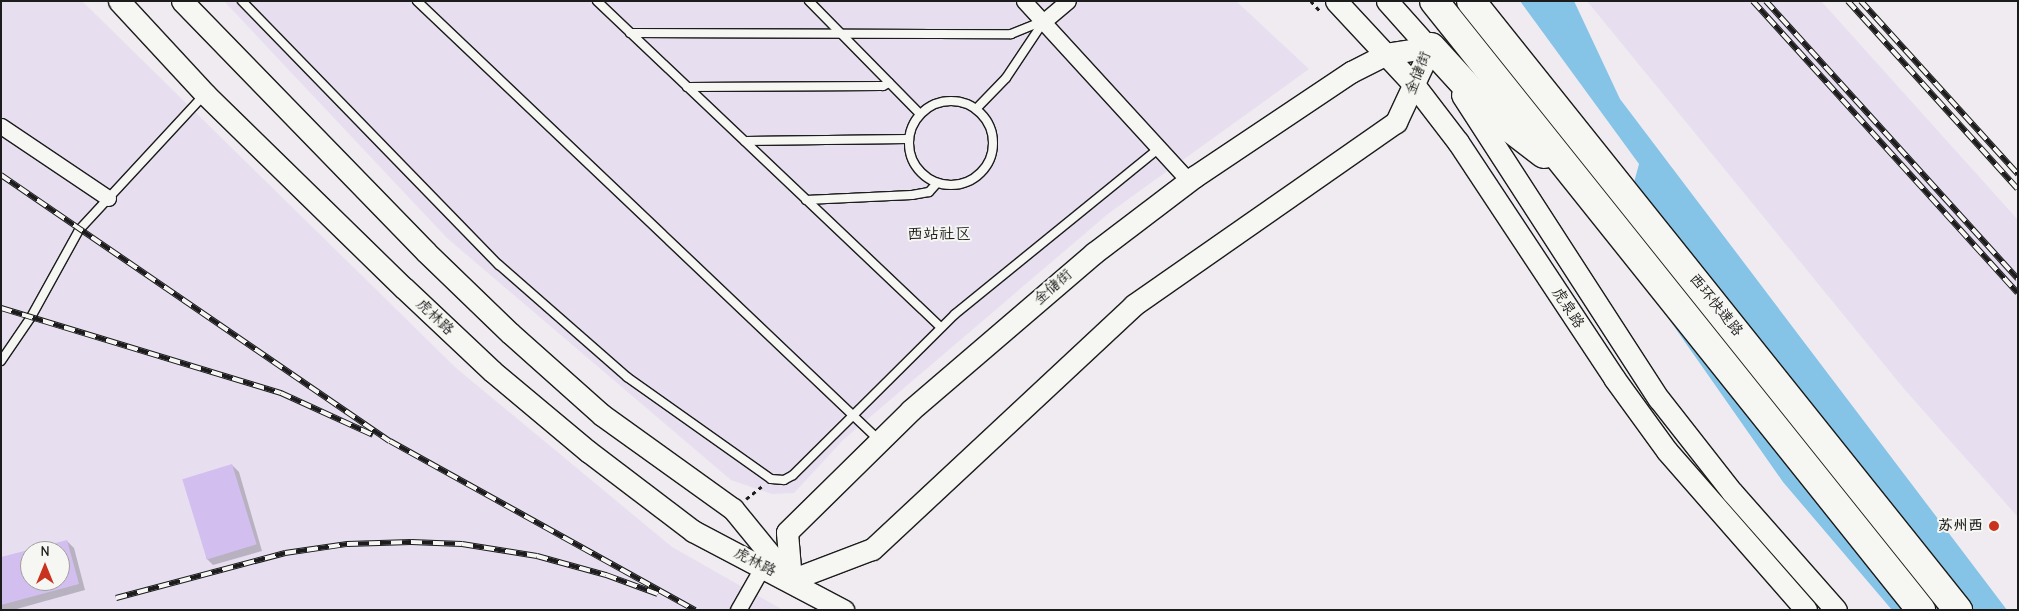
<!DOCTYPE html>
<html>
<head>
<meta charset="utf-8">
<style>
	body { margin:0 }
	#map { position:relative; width:2019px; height:611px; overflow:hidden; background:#efebf1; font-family:"Comic Neue","LXGW WenKai TC",sans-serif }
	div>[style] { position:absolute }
	.built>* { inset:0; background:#e7def0 }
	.water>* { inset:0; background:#86c4e7 }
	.shadow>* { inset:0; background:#0003 }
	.building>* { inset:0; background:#d3bfef; transform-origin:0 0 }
	.path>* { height:2.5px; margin-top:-1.25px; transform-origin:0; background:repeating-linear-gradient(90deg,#1c1c1c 0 4px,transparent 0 8px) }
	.roads { filter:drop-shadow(1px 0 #1c1c1c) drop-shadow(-1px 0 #1c1c1c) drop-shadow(0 1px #1c1c1c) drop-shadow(0 -1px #1c1c1c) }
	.lane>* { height:8px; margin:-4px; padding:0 4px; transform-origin:4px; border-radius:4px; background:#f6f6f2 }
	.lane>.ring { margin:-4px; padding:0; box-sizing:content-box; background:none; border:8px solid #f6f6f2; border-radius:50% }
	.street>* { height:15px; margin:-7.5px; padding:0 7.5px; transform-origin:7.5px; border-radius:7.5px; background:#f6f6f2 }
	.secondary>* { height:21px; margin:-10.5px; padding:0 10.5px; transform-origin:10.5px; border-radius:10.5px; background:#f6f6f2 }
	.highway>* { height:28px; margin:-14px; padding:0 14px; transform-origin:14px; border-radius:14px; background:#f6f6f2 }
	.rail>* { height:5.5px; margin-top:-2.75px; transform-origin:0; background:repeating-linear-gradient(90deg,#f6f6f2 0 11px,#1c1c1c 0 22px); box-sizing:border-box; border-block:1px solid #1c1c1c }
	.dots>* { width:14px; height:14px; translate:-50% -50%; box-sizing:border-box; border:2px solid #f6f6f2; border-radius:50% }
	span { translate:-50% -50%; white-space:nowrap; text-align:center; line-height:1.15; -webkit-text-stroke:4px #f6f6f2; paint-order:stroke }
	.street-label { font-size:15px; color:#1c1c1c }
	.poi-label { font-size:15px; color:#1c1c1c; font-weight:700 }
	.right { translate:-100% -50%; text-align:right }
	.neighbourhood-label { font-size:16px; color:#1c1c1c }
	.frame { position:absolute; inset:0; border:2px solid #1c1c1c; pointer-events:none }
	.north { position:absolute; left:20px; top:541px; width:50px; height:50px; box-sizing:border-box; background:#f6f6f2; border:1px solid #9f9f9c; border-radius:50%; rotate:0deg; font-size:14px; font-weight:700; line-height:20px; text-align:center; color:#1c1c1c }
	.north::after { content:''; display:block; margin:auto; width:18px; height:22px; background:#c8321e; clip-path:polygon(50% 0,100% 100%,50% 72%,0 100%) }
</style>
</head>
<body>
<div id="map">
	<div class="built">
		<div style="clip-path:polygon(evenodd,1px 1px,82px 1px,456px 368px,672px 547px,783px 610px,1px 610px,1px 1px,30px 551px,60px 551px,60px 581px,30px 581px,30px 551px)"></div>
		<div style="clip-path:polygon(224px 1px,1236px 1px,1309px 69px,1109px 213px,843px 440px,794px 493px,772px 494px,731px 480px,447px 238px)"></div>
		<div style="clip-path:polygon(1587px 1px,1821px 1px,2018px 220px,2018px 517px,1905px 390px)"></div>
	</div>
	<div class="water">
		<div style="clip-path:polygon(1520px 1px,1574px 1px,1620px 99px,2007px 610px,1892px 610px,1783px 482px,1617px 245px,1639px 164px)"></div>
	</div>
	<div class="shadow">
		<div style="clip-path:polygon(232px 465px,239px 472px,262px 551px,213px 565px,206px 558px)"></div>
		<div style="clip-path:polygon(evenodd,67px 541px,74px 548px,85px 590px,13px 610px,1px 610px,1px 559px,67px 541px,30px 551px,60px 551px,60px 581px,30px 581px,30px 551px)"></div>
	</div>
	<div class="building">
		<div style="left:232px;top:464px;width:84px;height:52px;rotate:73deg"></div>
		<div style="clip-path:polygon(evenodd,67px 540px,79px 584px,1px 605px,1px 557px,67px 540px,30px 551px,60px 551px,60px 581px,30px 581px,30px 551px)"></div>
	</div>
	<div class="path">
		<div style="left:1311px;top:1px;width:13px;rotate:48deg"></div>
		<div style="left:746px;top:499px;width:22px;rotate:-39deg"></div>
	</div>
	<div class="roads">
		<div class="lane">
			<div style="left:242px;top:1px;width:368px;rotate:45.8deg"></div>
			<div style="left:499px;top:265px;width:170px;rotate:41.2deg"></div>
			<div style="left:627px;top:377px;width:176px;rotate:35.3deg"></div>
			<div style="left:771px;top:479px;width:13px;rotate:4deg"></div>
			<div style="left:784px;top:480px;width:10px;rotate:-29deg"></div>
			<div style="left:793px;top:475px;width:228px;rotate:-44.8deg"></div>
			<div style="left:955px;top:314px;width:263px;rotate:-39.1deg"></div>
			<div style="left:417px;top:1px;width:637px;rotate:43.54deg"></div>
			<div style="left:597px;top:1px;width:474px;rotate:43.5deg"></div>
			<div style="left:809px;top:1px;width:158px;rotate:45.5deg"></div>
			<div style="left:630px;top:33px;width:381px;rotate:0.2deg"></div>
			<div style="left:1011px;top:34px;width:35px;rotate:-22deg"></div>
			<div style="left:687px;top:87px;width:196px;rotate:-0.3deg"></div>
			<div style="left:883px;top:86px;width:7px;rotate:-27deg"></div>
			<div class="ring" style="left:909px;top:101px;width:76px;height:76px"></div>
			<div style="left:976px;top:109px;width:43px;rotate:-45.9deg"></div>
			<div style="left:1006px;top:78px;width:69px;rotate:-56.3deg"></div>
			<div style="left:745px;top:141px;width:163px;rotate:-0.7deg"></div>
			<div style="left:806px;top:200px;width:106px;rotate:-2.7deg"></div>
			<div style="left:912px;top:195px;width:17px;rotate:-10deg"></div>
			<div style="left:929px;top:192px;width:12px;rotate:-48deg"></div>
			<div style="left:1px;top:361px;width:53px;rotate:-55.7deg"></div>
			<div style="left:31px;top:317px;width:99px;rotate:-61.1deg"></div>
			<div style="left:79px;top:230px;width:184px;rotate:-47.2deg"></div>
		</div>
		<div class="street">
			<div style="left:1024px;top:1px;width:244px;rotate:47.5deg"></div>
			<div style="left:1044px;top:21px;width:31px;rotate:-40deg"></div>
			<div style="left:1px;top:126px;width:129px;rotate:33.9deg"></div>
			<div style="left:738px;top:610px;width:51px;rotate:-60.4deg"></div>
		</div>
		<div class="secondary">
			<div style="left:119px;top:1px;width:127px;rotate:47.2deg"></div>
			<div style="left:205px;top:94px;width:278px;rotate:44.3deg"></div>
			<div style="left:404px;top:288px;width:121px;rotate:43.3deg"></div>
			<div style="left:492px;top:371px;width:126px;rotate:39.9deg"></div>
			<div style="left:589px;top:452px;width:131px;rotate:37.2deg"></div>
			<div style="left:693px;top:531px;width:170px;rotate:27.8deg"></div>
			<div style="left:182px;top:1px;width:350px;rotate:45.8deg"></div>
			<div style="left:426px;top:252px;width:117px;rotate:44deg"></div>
			<div style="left:510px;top:333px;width:123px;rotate:41.7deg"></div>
			<div style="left:602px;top:415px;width:161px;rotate:35.7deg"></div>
			<div style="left:733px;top:509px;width:84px;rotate:50.8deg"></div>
			<div style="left:1336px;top:1px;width:116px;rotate:47.1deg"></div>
			<div style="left:1415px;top:86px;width:71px;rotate:52.5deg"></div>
			<div style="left:1458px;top:142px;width:283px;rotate:56.5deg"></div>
			<div style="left:1614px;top:378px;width:90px;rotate:54deg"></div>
			<div style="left:1667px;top:451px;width:211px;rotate:48.8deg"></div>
			<div style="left:1387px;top:1px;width:75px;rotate:48.2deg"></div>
			<div style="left:1431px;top:47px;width:83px;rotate:115deg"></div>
			<div style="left:1396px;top:122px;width:320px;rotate:145.1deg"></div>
			<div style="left:1134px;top:305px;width:358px;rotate:137deg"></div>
			<div style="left:872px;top:549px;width:87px;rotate:159.1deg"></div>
			<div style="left:791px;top:580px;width:48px;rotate:-94.8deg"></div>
			<div style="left:787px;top:532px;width:174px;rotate:-44.5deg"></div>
			<div style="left:911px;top:410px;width:241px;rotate:-40.6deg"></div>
			<div style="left:1094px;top:253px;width:126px;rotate:-37.2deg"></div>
			<div style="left:1194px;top:177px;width:189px;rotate:-33.8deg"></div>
			<div style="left:1351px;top:72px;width:39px;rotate:-27deg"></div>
			<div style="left:1386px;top:54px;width:46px;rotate:-8.8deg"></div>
			<div style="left:1462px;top:95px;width:362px;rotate:57.1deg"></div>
			<div style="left:1659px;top:399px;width:118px;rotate:51.9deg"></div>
			<div style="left:1732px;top:492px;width:157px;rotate:48.6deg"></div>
		</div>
		<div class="highway">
			<div style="left:1434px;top:1px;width:780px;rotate:51.35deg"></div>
			<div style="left:1471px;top:1px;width:780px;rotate:51.35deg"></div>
			<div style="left:1431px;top:47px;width:92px;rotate:47.6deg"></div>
			<div style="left:1493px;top:115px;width:64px;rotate:37.4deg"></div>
		</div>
	</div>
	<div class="rail">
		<div style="left:1753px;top:1px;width:394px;rotate:47.8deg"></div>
		<div style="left:1766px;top:1px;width:375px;rotate:47.8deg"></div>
		<div style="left:1848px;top:1px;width:253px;rotate:47.9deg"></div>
		<div style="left:1861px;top:1px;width:234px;rotate:47.8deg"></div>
		<div style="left:1px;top:175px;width:471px;rotate:34.4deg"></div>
		<div style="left:390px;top:441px;width:349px;rotate:29deg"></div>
		<div style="left:1px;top:308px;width:293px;rotate:16.9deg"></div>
		<div style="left:281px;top:393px;width:101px;rotate:24.5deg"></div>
		<div style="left:116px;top:598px;width:175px;rotate:-14.9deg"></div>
		<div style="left:285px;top:553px;width:63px;rotate:-8.3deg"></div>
		<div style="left:347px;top:544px;width:64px;rotate:-1.8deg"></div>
		<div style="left:411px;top:542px;width:51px;rotate:2.2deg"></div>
		<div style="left:462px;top:544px;width:76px;rotate:9.1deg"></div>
		<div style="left:537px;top:556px;width:72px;rotate:15.4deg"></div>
		<div style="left:606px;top:575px;width:55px;rotate:20.1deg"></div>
	</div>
	<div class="dots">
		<div style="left:1994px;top:526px;background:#c8321e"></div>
	</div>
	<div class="street-label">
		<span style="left:1418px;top:73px;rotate:-68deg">金储街</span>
		<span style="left:1053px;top:287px;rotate:-41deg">金储街</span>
		<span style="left:1716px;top:305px;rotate:51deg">西环快速路</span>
		<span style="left:1568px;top:308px;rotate:57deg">虎泉路</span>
		<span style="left:435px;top:317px;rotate:43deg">虎林路</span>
		<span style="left:755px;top:562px;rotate:27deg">虎林路</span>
	</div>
	<div class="poi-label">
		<span class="right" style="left:1983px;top:526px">苏州西</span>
	</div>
	<div class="neighbourhood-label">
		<span style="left:939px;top:234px">西站社区</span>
	</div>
	<div class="frame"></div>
	<div class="north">N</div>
</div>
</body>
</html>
